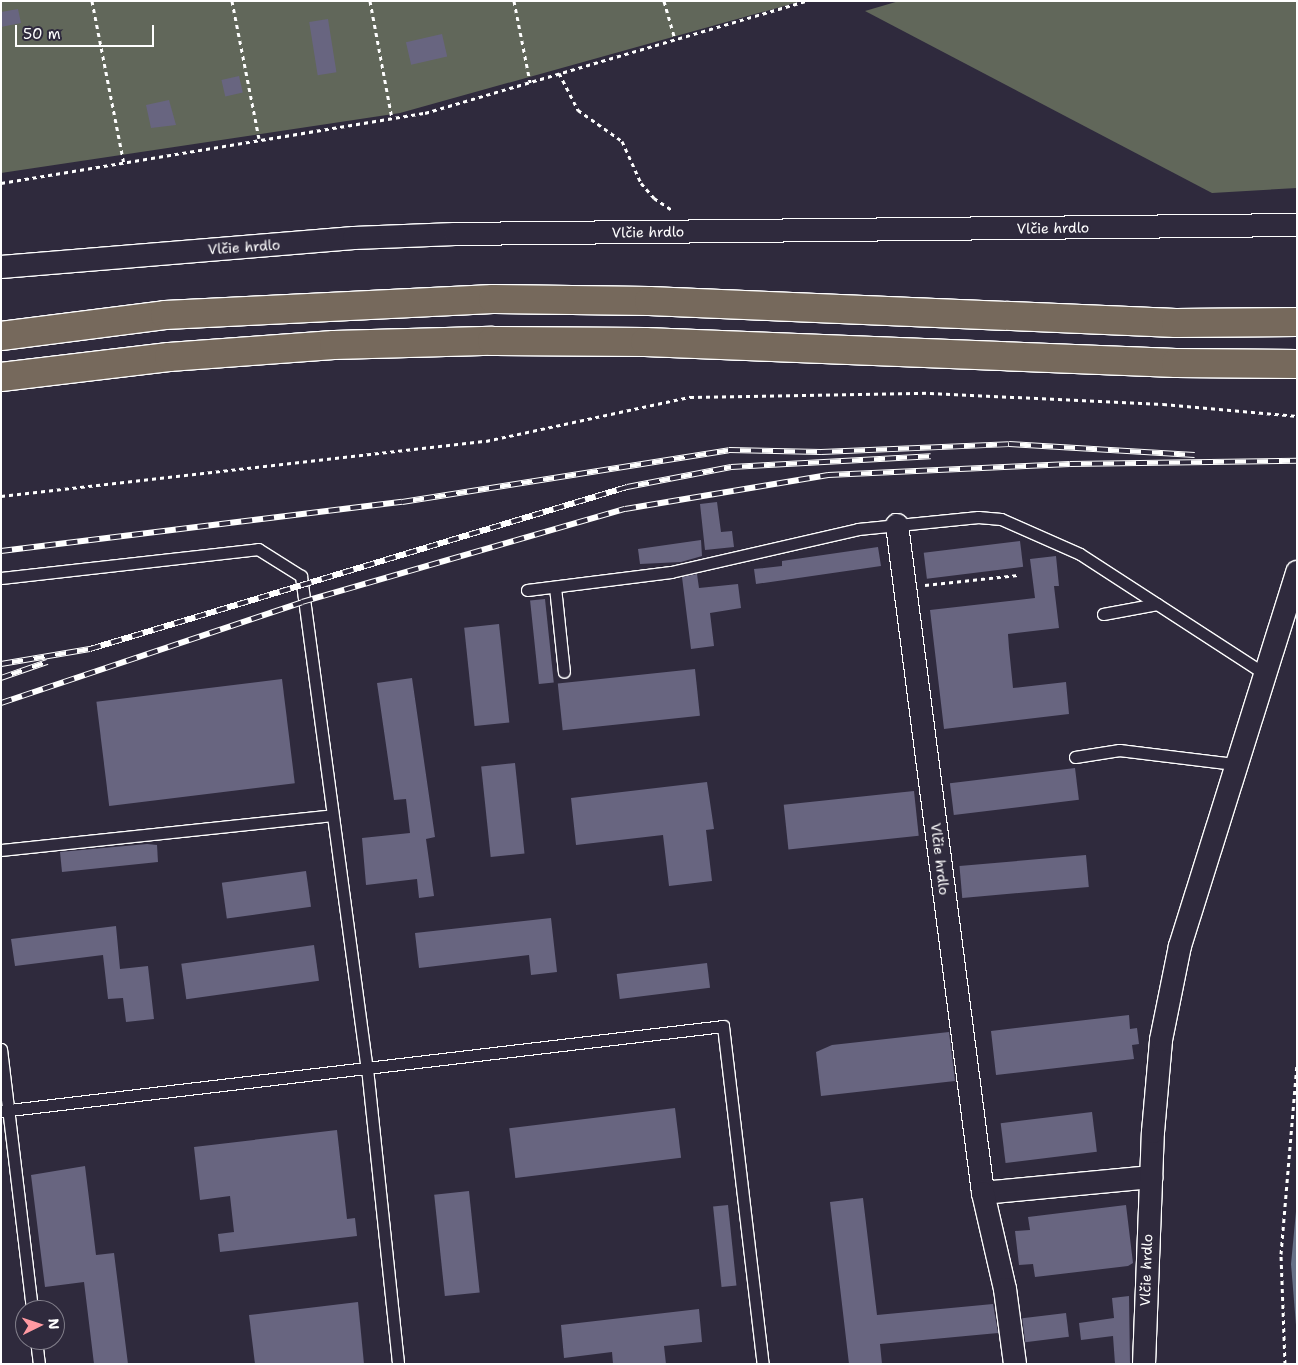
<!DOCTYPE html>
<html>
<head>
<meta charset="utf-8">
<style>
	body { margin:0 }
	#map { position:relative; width:1298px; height:1365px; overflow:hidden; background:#2f2a3d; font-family:"Shantell Sans",sans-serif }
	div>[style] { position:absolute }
	.green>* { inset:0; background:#61675a }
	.water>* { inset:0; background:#687288 }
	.building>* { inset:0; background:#686580; transform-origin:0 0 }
	.path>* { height:3px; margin-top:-1.5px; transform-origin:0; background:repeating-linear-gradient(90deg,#fff 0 4px,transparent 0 8px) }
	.roads { filter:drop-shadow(1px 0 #fff) drop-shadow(-1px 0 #fff) drop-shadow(0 1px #fff) drop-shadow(0 -1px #fff) }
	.service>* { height:11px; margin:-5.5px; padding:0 5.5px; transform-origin:5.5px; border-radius:5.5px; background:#2f2a3d }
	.minor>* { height:22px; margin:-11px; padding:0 11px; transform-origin:11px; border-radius:11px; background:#2f2a3d }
	.motorway>* { height:28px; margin:-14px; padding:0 14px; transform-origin:14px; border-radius:14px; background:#76695c }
	.rail>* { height:5.5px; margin-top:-2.75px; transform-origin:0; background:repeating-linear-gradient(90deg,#2f2a3d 0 11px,#fff 0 22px); box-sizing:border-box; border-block:1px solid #fff }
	span { translate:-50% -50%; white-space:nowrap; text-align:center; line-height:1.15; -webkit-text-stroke:5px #2f2a3d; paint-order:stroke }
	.street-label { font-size:14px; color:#fff }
	.frame { position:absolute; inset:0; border:2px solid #fff; pointer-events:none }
	.north { position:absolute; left:15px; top:1300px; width:50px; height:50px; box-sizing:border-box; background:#2f2a3d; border:1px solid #827f8b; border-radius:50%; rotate:86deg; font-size:14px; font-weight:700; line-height:20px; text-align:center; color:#fff }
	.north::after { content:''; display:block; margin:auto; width:18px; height:22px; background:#ff9aa2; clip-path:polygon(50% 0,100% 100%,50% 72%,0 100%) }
	.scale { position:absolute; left:15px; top:25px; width:139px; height:22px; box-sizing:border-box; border:2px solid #fff; border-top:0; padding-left:6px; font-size:15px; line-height:18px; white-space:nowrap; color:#fff; -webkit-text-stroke:4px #2f2a3d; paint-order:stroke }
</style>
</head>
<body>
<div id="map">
	<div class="green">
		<div style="clip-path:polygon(1px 1px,802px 1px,400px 113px,1px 173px)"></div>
		<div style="clip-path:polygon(899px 1px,1297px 1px,1297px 188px,1212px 193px,865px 11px)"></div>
	</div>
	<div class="water">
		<div style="clip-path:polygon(1297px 1201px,1297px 1337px,1291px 1264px)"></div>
	</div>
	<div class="building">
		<div style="clip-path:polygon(18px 9px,21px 23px,1px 27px,1px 12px)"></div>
		<div style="left:328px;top:19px;width:54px;height:19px;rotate:81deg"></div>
		<div style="left:442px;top:34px;width:23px;height:37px;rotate:77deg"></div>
		<div style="left:239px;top:76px;width:17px;height:18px;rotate:77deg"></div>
		<div style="clip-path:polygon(169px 100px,176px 125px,151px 128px,146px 105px)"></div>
		<div style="clip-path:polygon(717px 502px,721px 532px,732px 531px,734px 547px,705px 550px,700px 504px)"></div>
		<div style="clip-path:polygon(701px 540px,702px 556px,681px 562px,640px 564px,638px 549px)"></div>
		<div style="left:1020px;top:541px;width:26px;height:97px;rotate:83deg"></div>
		<div style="clip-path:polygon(878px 547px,881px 566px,756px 584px,754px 569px,782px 566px,782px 561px)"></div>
		<div style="clip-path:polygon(1056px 556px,1059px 586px,1054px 586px,1059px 628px,1008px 634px,1009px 648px,1013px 688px,1066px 682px,1069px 714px,944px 729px,930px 610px,1035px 598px,1030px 559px)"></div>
		<div style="clip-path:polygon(697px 574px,699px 588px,738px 584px,741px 608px,710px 613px,714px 646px,691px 649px,682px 577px)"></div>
		<div style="left:545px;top:599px;width:84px;height:15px;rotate:84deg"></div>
		<div style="left:499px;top:624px;width:99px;height:35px;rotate:84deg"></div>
		<div style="left:695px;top:669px;width:47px;height:138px;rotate:84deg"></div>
		<div style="clip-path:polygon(412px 678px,435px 837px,426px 839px,434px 896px,419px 898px,417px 879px,366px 885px,362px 838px,410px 833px,406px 799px,394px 800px,377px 683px)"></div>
		<div style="left:282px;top:679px;width:105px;height:187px;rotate:83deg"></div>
		<div style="left:515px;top:763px;width:91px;height:34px;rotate:84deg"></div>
		<div style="left:1075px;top:768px;width:32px;height:126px;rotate:83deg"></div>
		<div style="clip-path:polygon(707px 782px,714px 829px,706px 830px,712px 881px,669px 886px,663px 835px,576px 845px,571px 798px)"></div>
		<div style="left:914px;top:791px;width:45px;height:131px;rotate:84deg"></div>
		<div style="clip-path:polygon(147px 844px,157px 845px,158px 862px,62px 872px,60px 852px)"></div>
		<div style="left:1086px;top:855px;width:32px;height:127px;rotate:85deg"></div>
		<div style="left:306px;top:871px;width:36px;height:85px;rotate:82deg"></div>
		<div style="clip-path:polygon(551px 918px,557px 972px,531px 975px,529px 955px,419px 968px,415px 933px)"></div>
		<div style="clip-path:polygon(116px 926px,120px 969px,148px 966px,154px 1019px,126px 1022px,123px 998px,108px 999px,103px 955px,15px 966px,11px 939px)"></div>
		<div style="left:314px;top:945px;width:36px;height:134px;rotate:82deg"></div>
		<div style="left:707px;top:963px;width:25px;height:91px;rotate:83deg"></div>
		<div style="clip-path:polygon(1129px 1015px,1130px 1029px,1137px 1028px,1139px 1044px,1132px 1045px,1134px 1059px,996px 1075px,991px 1031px)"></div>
		<div style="clip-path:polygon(949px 1032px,955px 1081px,821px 1096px,816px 1052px,832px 1045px)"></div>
		<div style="left:675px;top:1108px;width:50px;height:167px;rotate:83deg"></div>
		<div style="left:1092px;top:1112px;width:40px;height:92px;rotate:83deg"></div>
		<div style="clip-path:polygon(337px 1130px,347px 1219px,355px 1218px,357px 1236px,220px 1252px,218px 1234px,234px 1232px,230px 1196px,200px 1200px,194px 1147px)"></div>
		<div style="clip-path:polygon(85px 1166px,96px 1255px,114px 1253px,128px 1364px,94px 1364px,84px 1282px,45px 1287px,31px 1175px)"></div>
		<div style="left:469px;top:1191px;width:102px;height:35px;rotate:84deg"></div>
		<div style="clip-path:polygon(863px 1198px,877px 1315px,993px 1304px,998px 1333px,880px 1344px,882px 1364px,849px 1364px,830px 1202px)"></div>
		<div style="left:728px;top:1205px;width:81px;height:15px;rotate:84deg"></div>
		<div style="clip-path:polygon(1126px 1205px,1133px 1263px,1128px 1266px,1035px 1277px,1033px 1264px,1019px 1265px,1015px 1231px,1030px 1230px,1028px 1217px)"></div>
		<div style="clip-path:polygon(1129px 1296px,1130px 1364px,1115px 1364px,1113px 1336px,1081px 1340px,1079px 1323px,1114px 1318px,1112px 1298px)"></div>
		<div style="clip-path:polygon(358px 1302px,364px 1364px,255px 1364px,249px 1315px)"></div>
		<div style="clip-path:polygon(699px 1309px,702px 1342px,664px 1346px,666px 1364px,613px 1364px,612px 1352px,564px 1358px,561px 1325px)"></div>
		<div style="left:1066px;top:1313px;width:24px;height:44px;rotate:83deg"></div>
	</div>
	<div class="path">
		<div style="left:92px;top:1px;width:166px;rotate:78.9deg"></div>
		<div style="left:232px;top:1px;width:140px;rotate:78.9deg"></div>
		<div style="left:370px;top:1px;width:119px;rotate:79.4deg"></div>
		<div style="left:514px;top:1px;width:83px;rotate:78.8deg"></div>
		<div style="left:664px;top:1px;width:40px;rotate:74deg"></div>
		<div style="left:559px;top:73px;width:42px;rotate:62.8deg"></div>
		<div style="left:578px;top:110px;width:54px;rotate:35.2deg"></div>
		<div style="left:622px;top:141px;width:46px;rotate:65.7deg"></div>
		<div style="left:641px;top:183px;width:20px;rotate:49deg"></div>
		<div style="left:654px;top:198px;width:23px;rotate:34deg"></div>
		<div style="left:1px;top:183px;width:430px;rotate:-9.4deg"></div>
		<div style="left:425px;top:113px;width:396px;rotate:-16.4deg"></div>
		<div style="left:1px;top:496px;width:488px;rotate:-6.5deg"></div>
		<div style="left:486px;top:441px;width:209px;rotate:-12.2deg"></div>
		<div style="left:690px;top:397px;width:240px;rotate:-1deg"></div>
		<div style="left:930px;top:393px;width:233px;rotate:2.7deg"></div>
		<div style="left:1163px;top:404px;width:135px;rotate:5.1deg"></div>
		<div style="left:925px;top:585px;width:94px;rotate:-6.1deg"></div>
		<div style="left:1285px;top:1364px;width:110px;rotate:-92.1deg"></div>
		<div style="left:1281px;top:1254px;width:192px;rotate:-85.2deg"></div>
	</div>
	<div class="roads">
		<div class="service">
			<div style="left:1px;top:578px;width:259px;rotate:-6.4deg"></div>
			<div style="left:258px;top:549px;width:51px;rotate:32.1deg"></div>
			<div style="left:301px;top:576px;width:496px;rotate:82.4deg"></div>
			<div style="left:367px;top:1068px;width:298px;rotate:84deg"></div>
			<div style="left:555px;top:587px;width:85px;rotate:84deg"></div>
			<div style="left:527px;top:590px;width:145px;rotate:-7.1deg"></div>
			<div style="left:671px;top:572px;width:192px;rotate:-12.9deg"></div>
			<div style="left:858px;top:529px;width:121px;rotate:-5.7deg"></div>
			<div style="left:978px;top:517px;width:23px;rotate:5deg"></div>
			<div style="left:1001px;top:519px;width:86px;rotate:23.9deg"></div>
			<div style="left:1080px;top:554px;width:218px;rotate:33deg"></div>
			<div style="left:1103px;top:614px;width:55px;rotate:-10.5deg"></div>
			<div style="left:1075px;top:757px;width:45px;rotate:-9deg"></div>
			<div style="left:1119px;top:750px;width:116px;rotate:6.9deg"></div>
			<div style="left:1px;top:850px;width:333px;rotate:-6deg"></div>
			<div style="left:1px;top:1049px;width:263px;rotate:83.2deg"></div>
			<div style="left:1px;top:1111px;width:727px;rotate:-6.71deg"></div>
			<div style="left:723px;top:1026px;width:340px;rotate:83.3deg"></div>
			<div style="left:36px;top:1340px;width:24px;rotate:83deg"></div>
		</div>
		<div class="minor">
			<div style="left:1px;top:267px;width:354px;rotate:-4.7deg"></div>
			<div style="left:354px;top:238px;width:101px;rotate:-2.3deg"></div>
			<div style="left:455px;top:234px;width:842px;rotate:-0.61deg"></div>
			<div style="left:897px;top:525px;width:674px;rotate:82.66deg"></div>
			<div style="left:983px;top:1193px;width:169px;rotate:-5.4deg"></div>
			<div style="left:983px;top:1193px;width:98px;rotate:77.1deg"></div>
			<div style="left:1005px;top:1289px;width:76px;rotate:82.4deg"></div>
			<div style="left:1144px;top:1364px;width:232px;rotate:-87.8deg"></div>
			<div style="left:1153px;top:1132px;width:92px;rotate:-85deg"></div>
			<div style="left:1161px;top:1040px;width:96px;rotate:-78.6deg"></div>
			<div style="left:1180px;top:946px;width:392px;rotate:-72.6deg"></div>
		</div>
		<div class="motorway">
			<div style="left:1px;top:336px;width:165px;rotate:-7.3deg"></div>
			<div style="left:165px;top:315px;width:328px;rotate:-2.8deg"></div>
			<div style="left:493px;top:299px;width:156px;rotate:0.7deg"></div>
			<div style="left:649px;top:301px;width:527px;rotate:2.39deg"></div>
			<div style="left:1176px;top:323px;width:121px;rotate:-0.5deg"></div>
			<div style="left:1px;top:377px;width:169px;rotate:-6.8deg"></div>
			<div style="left:169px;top:357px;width:165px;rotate:-4.2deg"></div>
			<div style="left:334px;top:345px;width:158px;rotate:-1.5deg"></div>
			<div style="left:492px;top:341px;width:153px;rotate:0.4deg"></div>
			<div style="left:645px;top:342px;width:531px;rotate:2.26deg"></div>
			<div style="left:1176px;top:363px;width:121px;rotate:0.5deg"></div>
		</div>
	</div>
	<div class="rail">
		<div style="left:1px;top:551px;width:404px;rotate:-7deg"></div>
		<div style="left:402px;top:502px;width:331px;rotate:-9deg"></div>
		<div style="left:729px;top:450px;width:92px;rotate:1.2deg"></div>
		<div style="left:821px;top:452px;width:188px;rotate:-2.4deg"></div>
		<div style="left:1009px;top:444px;width:186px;rotate:3.4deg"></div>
		<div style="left:1px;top:664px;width:90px;rotate:-9.6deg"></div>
		<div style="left:90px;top:649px;width:561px;rotate:-16.79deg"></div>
		<div style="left:627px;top:487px;width:106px;rotate:-10.9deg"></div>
		<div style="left:731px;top:467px;width:200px;rotate:-3.1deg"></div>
		<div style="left:1px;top:678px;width:49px;rotate:-19.2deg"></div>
		<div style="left:1px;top:703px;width:317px;rotate:-18.5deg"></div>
		<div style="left:302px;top:602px;width:336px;rotate:-16.1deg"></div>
		<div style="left:625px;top:509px;width:206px;rotate:-9.5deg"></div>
		<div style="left:828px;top:475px;width:242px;rotate:-2.6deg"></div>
		<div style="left:1070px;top:464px;width:227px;rotate:-0.8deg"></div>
	</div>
	<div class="street-label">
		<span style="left:1053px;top:228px;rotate:-1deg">Vlčie hrdlo</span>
		<span style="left:648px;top:232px;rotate:-1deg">Vlčie hrdlo</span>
		<span style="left:244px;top:247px;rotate:-4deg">Vlčie hrdlo</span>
		<span style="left:940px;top:859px;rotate:83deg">Vlčie hrdlo</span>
		<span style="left:1146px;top:1270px;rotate:-88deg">Vlčie hrdlo</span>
	</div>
	<div class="frame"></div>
	<div class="north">N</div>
	<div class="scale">50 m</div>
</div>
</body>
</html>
